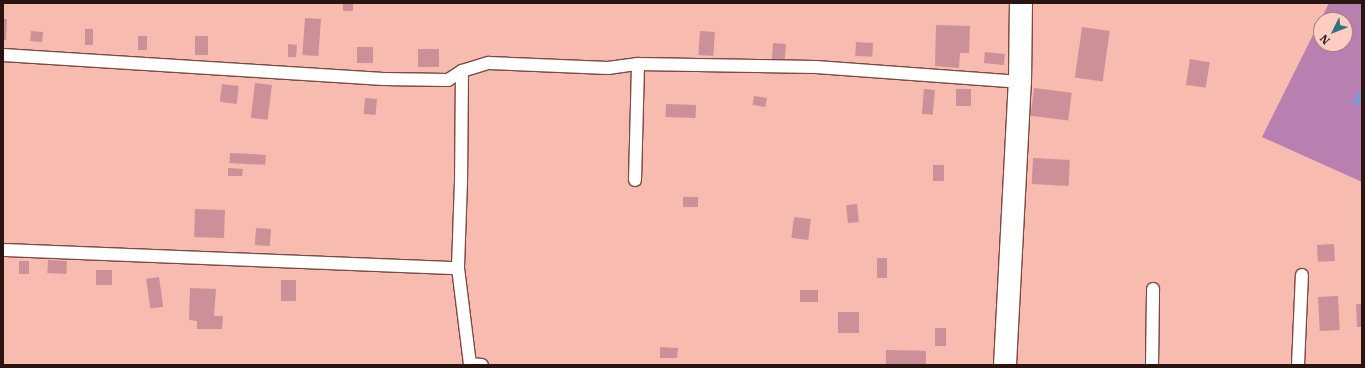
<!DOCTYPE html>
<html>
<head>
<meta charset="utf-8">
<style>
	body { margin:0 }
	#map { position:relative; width:1365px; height:368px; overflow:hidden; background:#f8bbb0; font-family:"IBM Plex Serif",serif }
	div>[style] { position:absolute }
	.forest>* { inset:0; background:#b87fb1 }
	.stream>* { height:7px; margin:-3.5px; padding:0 3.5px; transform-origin:3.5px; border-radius:3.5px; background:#8194d3 }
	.building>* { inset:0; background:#cc9098; transform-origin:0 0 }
	.roads { filter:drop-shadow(1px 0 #7c493f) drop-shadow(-1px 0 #7c493f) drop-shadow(0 1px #7c493f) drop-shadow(0 -1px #7c493f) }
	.service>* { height:12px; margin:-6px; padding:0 6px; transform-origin:6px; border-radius:6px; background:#fff }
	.minor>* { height:22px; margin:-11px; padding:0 11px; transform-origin:11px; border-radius:11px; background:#fff }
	span { translate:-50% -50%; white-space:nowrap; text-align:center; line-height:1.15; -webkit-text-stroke:4px #fdccc2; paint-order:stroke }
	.frame { position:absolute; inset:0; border:4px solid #291410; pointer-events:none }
	.north { position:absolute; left:1313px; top:12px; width:40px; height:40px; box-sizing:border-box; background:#fdccc2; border:1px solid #a8827b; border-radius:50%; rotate:227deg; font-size:11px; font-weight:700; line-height:16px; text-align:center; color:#291410 }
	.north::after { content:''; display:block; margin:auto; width:14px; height:18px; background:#2c737f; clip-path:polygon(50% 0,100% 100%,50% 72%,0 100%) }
</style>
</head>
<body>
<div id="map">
	<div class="forest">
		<div style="clip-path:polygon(evenodd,1329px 3px,1362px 3px,1362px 182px,1262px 137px,1329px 3px,1321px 20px,1345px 20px,1345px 44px,1321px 44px,1321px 20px)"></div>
	</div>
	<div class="stream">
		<div style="left:1356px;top:101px;width:11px;rotate:-56deg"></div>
	</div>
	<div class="building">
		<div style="left:343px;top:3px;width:10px;height:8px"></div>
		<div style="left:305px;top:18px;width:16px;height:37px;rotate:4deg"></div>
		<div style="clip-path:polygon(3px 19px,7px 19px,6px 40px,3px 40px)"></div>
		<div style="clip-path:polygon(936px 25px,970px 26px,969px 53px,960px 53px,959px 68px,935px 66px)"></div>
		<div style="left:1082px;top:27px;width:28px;height:51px;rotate:8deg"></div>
		<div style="left:85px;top:29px;width:8px;height:16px"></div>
		<div style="left:31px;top:31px;width:12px;height:10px;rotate:5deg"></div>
		<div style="left:700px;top:31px;width:15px;height:24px;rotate:4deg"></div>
		<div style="left:138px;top:36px;width:9px;height:14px"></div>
		<div style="left:195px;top:36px;width:13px;height:19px"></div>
		<div style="left:856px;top:42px;width:17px;height:14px;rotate:3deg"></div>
		<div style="left:773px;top:43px;width:13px;height:16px;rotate:4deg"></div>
		<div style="clip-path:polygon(288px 44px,297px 45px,296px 57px,288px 57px)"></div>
		<div style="left:357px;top:47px;width:16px;height:16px"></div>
		<div style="left:418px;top:49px;width:21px;height:18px"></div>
		<div style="left:985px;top:52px;width:20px;height:11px;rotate:6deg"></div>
		<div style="left:1190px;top:59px;width:20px;height:26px;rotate:9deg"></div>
		<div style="left:255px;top:83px;width:17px;height:35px;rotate:7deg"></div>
		<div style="left:222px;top:84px;width:17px;height:18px;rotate:7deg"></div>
		<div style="left:1034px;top:88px;width:38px;height:28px;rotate:7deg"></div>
		<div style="left:924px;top:89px;width:11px;height:25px;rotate:5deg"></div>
		<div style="left:956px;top:89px;width:15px;height:17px"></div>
		<div style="left:754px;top:96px;width:13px;height:9px;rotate:9deg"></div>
		<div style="left:365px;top:98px;width:12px;height:16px;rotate:5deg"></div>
		<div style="left:666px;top:104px;width:30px;height:13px;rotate:2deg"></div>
		<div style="left:230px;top:153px;width:36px;height:10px;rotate:3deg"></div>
		<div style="left:1033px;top:158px;width:37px;height:26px;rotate:3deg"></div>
		<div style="left:933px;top:165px;width:11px;height:16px"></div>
		<div style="clip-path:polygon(228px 168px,243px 169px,242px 176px,228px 176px)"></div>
		<div style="left:683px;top:197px;width:15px;height:10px"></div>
		<div style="left:857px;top:204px;width:18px;height:11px;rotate:84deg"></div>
		<div style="left:195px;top:209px;width:30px;height:28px;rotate:2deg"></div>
		<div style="left:794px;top:217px;width:17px;height:21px;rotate:7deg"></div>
		<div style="left:256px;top:228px;width:15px;height:17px;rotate:4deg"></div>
		<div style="left:1334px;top:244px;width:17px;height:17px;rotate:87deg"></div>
		<div style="left:877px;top:258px;width:10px;height:20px"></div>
		<div style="left:48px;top:260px;width:19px;height:13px;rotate:3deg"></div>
		<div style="left:19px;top:261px;width:10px;height:13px"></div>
		<div style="left:96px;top:270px;width:16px;height:15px"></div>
		<div style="left:159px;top:277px;width:30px;height:13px;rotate:82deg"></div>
		<div style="left:296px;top:280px;width:21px;height:15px;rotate:90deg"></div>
		<div style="clip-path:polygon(190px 288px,216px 289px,214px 316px,223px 316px,222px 329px,197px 329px,197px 321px,189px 320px)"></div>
		<div style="left:800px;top:290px;width:18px;height:12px"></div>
		<div style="left:1338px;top:296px;width:34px;height:20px;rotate:87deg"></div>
		<div style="clip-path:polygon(1356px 304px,1362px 304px,1362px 327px,1357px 327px)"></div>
		<div style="left:838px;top:312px;width:21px;height:21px"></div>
		<div style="left:935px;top:328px;width:11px;height:18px"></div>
		<div style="clip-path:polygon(660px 347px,678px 348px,677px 358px,660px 358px)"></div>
		<div style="left:886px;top:350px;width:40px;height:15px;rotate:1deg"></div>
	</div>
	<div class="roads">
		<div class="service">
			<div style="left:3px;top:55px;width:381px;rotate:3.6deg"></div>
			<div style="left:383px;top:79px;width:65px;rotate:0.9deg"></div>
			<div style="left:448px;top:80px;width:17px;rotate:-33deg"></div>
			<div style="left:462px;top:71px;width:28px;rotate:-17deg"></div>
			<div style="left:489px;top:63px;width:119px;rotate:2.4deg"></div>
			<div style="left:608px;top:68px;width:30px;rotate:-8deg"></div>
			<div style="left:638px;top:64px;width:178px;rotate:1deg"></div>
			<div style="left:816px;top:67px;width:205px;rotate:4.2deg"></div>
			<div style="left:462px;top:71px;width:110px;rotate:90.5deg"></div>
			<div style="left:461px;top:181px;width:87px;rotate:92deg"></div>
			<div style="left:458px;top:268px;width:98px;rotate:82.9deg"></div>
			<div style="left:635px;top:180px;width:116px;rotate:-88.5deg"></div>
			<div style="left:3px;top:250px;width:455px;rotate:2.3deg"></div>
			<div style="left:470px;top:364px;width:12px;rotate:5deg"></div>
			<div style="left:1152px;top:365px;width:76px;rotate:-89.2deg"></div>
			<div style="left:1298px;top:365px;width:90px;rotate:-87.5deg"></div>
		</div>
		<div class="minor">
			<div style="left:1005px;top:365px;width:283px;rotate:-87deg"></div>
			<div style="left:1020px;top:82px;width:79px;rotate:-89.3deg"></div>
		</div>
	</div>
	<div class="frame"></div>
	<div class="north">N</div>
</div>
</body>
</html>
